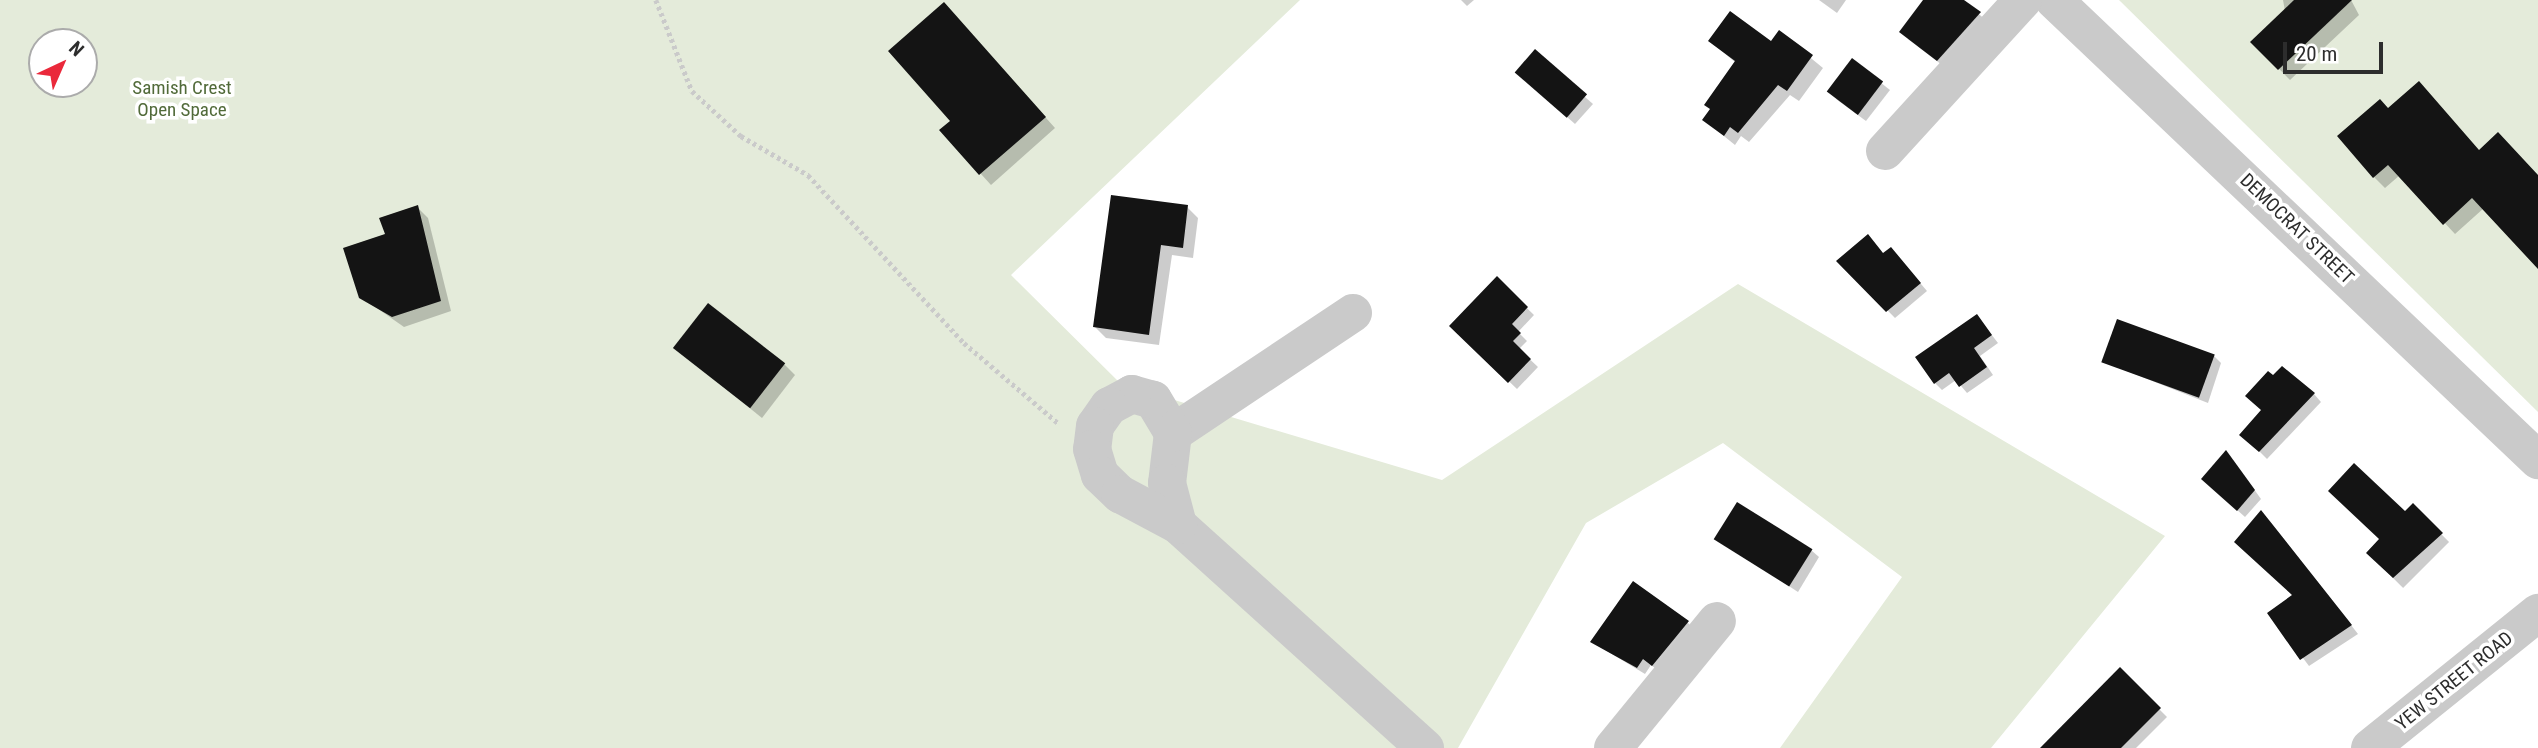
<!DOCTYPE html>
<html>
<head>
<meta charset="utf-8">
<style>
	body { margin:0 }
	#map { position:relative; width:2538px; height:748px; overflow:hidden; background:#fff; font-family:"Roboto Condensed",sans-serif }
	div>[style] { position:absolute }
	.green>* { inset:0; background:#e4ebda }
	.shadow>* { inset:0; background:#0003; transform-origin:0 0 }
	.building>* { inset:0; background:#141414; transform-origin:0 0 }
	.path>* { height:4.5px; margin-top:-2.25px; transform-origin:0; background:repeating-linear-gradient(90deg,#cacaca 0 3.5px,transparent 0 7px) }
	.minor>* { height:38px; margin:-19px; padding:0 19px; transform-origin:19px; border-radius:19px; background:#cacaca }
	span { translate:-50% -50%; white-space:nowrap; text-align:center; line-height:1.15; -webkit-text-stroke:7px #fff; paint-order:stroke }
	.park-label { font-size:19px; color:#516a39 }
	.street-label { font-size:19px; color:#2d2d2d }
	.north { position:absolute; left:28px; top:28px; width:70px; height:70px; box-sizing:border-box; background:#fff; border:2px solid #ababab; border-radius:50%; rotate:44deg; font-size:19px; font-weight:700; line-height:28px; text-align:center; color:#2d2d2d }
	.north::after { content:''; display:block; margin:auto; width:24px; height:32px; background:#ea293b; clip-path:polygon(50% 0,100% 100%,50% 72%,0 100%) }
	.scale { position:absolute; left:2283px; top:42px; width:100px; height:32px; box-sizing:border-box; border:4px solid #2d2d2d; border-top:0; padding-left:9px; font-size:21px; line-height:24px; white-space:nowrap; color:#2d2d2d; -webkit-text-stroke:5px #fff; paint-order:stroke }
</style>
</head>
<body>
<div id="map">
	<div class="green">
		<div style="clip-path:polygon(evenodd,0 0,1300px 0,1011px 275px,1121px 384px,1442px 480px,1738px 284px,2165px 536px,1991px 748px,1780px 748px,1902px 577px,1723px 443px,1586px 523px,1458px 748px,0 748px,0 0,42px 42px,84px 42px,84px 84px,42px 84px,42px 42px)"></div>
		<div style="clip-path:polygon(2119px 0,2538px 0,2538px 412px)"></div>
	</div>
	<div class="shadow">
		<div style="clip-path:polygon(1461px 0,1474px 0,1467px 6px)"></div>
		<div style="clip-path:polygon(1819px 0,1846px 0,1837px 13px)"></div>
		<div style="clip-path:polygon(1925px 0,1962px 0,1987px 21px,1946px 68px,1908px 39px)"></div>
		<div style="clip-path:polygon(2283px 0,2351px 0,2359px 15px,2290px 80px,2253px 42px,2285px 11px)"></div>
		<div style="clip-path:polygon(954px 15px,1055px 128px,991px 185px,941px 130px,952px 121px)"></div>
		<div style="clip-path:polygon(1779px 32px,1823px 68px,1799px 101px,1790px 95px,1749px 142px,1741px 136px,1735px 145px,1704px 120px,1736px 63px,1710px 41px,1771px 43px)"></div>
		<div style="clip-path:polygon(1852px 60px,1890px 90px,1866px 121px,1836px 99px)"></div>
		<div style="clip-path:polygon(1524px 79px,1585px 97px,1593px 104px,1575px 124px)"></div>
		<div style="clip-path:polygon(2388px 110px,2538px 177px,2538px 264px,2484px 208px,2455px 234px,2400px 175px,2385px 188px,2374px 177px,2339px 136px)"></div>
		<div style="clip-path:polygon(417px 207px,428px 218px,451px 311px,404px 327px,361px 297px,387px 236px)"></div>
		<div style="clip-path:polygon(1187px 207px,1198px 218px,1193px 258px,1172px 255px,1159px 345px,1106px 338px,1095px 327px)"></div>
		<div style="clip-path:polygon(1884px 255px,1898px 257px,1927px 291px,1895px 318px,1839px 261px)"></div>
		<div style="clip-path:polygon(1497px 279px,1534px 315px,1518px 332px,1527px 341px,1519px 349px,1538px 367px,1517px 389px,1451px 326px)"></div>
		<div style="clip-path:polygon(1977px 316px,1998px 343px,1980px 356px,1993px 375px,1967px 393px,1956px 380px,1942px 390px,1935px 383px)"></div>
		<div style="clip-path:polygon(675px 348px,784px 364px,795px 375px,762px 418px)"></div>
		<div style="clip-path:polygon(2214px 356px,2221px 363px,2208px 403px,2104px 362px)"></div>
		<div style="clip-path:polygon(2314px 394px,2321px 402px,2267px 459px,2242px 434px,2263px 410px)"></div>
		<div style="clip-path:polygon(2233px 460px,2261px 499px,2245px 517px,2210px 486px)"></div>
		<div style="left:2413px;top:506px;width:51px;height:65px;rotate:45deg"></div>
		<div style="clip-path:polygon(2269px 520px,2358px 634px,2309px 666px,2269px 613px,2295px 595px)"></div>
		<div style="clip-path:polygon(1717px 539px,1811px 550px,1819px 557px,1798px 592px)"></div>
		<div style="clip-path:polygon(1687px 622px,1695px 630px,1660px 672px,1651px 665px,1645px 674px,1592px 642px)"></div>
		<div style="clip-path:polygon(2120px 670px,2167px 717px,2136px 748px,2067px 748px)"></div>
	</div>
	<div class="building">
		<div style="clip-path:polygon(1923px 0,1964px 0,1981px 12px,1937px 61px,1899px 32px)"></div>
		<div style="clip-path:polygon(2294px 0,2352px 0,2278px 70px,2250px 42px)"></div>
		<div style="clip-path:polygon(944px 2px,1046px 117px,979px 175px,939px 130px,950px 121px,888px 51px)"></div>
		<div style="clip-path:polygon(1730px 11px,1771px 41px,1779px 30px,1813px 55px,1787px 91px,1778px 85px,1738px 133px,1730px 127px,1724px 136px,1702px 120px,1710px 109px,1704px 105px,1735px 61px,1708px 41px)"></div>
		<div style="left:1535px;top:49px;width:69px;height:31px;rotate:41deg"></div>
		<div style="left:1852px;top:58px;width:39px;height:42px;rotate:37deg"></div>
		<div style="clip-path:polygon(2419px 81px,2479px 150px,2498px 132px,2538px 175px,2538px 269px,2472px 198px,2443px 225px,2388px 165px,2373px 178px,2337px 136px,2380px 99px,2388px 108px)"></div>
		<div style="clip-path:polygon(1111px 195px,1188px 205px,1183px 248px,1161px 245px,1149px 335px,1093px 327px)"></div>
		<div style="clip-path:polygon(418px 205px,441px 301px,392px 317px,359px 298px,343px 248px,385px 234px,379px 218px)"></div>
		<div style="clip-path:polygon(1868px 234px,1883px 253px,1891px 247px,1921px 283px,1886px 312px,1836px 261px)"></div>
		<div style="clip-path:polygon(1497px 276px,1528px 307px,1512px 324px,1521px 333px,1513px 341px,1531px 359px,1508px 383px,1449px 326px)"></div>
		<div style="left:708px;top:303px;width:98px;height:57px;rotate:38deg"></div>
		<div style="clip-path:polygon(1977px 314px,1992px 335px,1974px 348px,1987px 367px,1959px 387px,1949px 373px,1934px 384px,1915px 357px)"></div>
		<div style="left:2117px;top:319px;width:104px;height:46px;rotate:20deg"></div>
		<div style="clip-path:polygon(2282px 366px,2315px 393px,2259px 452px,2239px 435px,2261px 410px,2245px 396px,2268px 371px,2273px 375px)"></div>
		<div style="clip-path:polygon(2226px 450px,2255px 490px,2237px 511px,2201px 479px)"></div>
		<div style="clip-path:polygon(2354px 463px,2405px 511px,2413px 503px,2443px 533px,2393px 578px,2366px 553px,2379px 539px,2328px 491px)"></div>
		<div style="left:1737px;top:502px;width:89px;height:44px;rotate:32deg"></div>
		<div style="clip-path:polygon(2261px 510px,2352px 625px,2300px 660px,2267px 613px,2292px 595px,2234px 542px)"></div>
		<div style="clip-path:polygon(1633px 581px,1689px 621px,1652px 666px,1643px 659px,1637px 668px,1590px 642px)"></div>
		<div style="clip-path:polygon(2120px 667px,2161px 708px,2121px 748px,2040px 748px)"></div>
	</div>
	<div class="path">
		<div style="left:656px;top:0;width:98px;rotate:68.4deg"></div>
		<div style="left:692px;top:91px;width:67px;rotate:42.6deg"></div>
		<div style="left:741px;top:136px;width:78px;rotate:30.2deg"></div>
		<div style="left:808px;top:175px;width:229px;rotate:47.1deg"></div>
		<div style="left:964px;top:343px;width:123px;rotate:40.4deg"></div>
	</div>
	<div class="minor">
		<div style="left:2054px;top:0;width:668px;rotate:43.54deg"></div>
		<div style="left:1885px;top:151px;width:205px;rotate:-47.6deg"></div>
		<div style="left:1353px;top:313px;width:216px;rotate:146.3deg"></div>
		<div style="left:1173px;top:433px;width:50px;rotate:96.8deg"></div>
		<div style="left:1167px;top:483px;width:43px;rotate:75.3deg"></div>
		<div style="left:1178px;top:525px;width:333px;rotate:42.1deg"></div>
		<div style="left:1173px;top:433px;width:39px;rotate:-121deg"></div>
		<div style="left:1153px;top:400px;width:22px;rotate:-164deg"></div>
		<div style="left:1132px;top:394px;width:26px;rotate:152deg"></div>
		<div style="left:1109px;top:406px;width:24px;rotate:125deg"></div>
		<div style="left:1095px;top:426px;width:23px;rotate:97deg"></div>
		<div style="left:1092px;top:449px;width:27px;rotate:73deg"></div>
		<div style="left:1100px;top:475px;width:28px;rotate:44deg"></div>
		<div style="left:1120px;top:494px;width:66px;rotate:28.1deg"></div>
		<div style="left:1613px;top:748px;width:164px;rotate:-50.7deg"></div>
		<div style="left:2370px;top:748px;width:216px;rotate:-38.8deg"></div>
	</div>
	<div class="park-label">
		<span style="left:182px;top:99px">Samish Crest<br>Open Space</span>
	</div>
	<div class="street-label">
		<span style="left:2297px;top:229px;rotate:44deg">DEMOCRAT STREET</span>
		<span style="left:2454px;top:681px;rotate:-39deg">YEW STREET ROAD</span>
	</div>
	<div class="north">N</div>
	<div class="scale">20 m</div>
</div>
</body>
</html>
